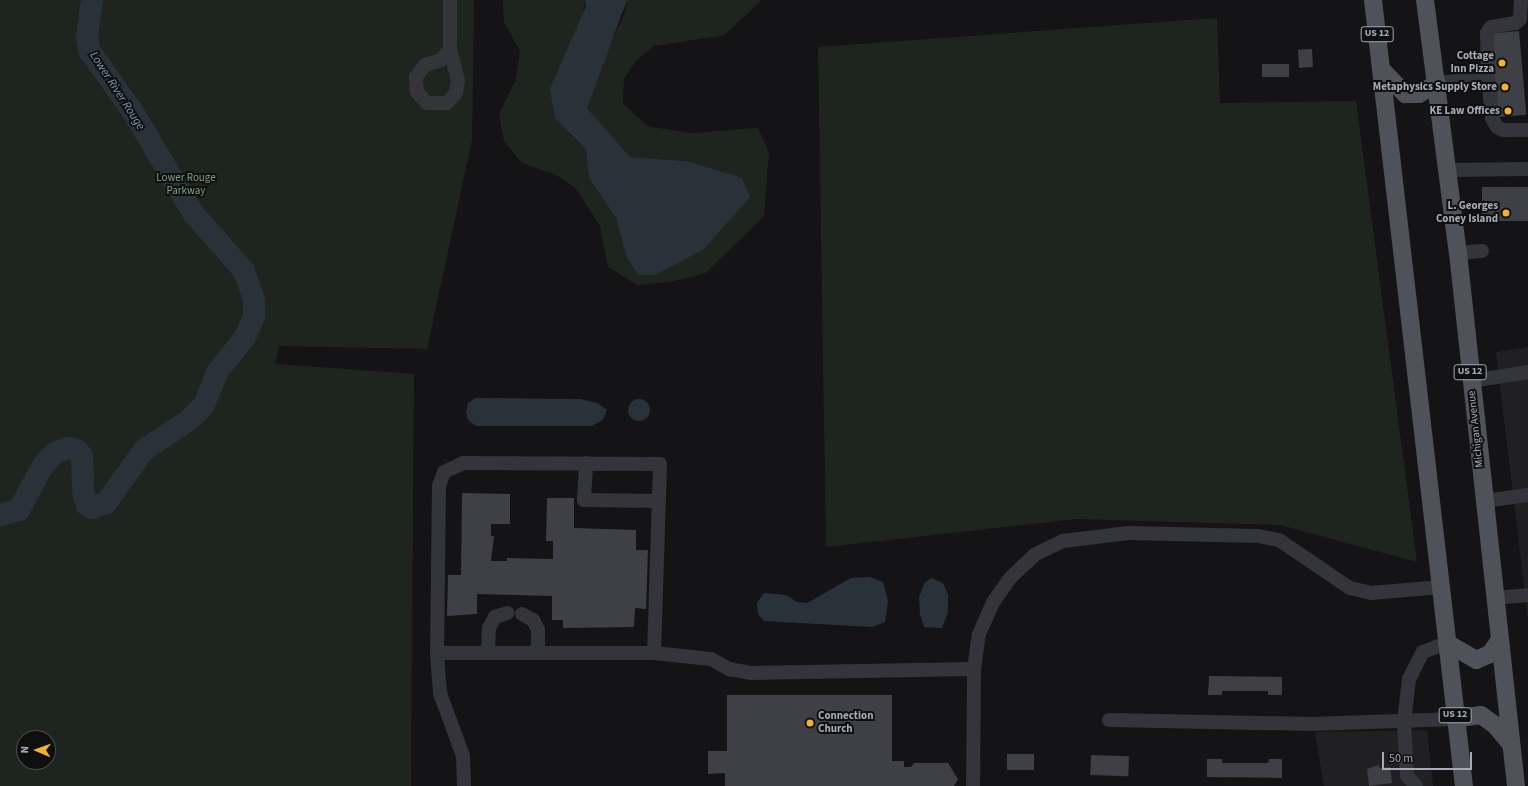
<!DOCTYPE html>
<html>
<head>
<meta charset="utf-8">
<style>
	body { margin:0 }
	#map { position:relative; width:1528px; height:786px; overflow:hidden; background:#141315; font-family:"Source Sans 3",sans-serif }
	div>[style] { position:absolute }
	.built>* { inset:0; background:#202022 }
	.green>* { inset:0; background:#1e251f }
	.water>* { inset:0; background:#2a3239 }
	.round { border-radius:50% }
	.river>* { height:22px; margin:-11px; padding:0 11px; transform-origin:11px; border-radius:11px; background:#2a3239 }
	.building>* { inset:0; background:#3f4045; transform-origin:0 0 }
	.minor>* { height:14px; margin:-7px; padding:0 7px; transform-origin:7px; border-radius:7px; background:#34353a }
	.major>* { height:18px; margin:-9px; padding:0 9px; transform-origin:9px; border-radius:9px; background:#505259 }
	.dots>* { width:11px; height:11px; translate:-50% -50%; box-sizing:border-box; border:2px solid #0f0f10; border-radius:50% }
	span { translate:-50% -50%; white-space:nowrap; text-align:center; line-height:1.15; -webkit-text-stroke:4px #0f0f10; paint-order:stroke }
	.shield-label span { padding:1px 3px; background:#0f0f10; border:1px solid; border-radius:3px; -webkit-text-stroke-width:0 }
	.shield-label { font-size:10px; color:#a5aab6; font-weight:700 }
	.poi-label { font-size:11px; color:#a5aab6; font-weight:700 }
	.right { translate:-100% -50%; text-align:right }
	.left { translate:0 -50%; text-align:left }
	.park-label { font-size:11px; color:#7ca17e }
	.street-label { font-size:11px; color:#a5aab6 }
	.water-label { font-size:12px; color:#7b98b1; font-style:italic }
	.north { position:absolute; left:16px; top:730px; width:40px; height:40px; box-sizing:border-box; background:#0f0f10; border:1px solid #4b4d52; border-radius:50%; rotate:272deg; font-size:11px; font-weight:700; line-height:16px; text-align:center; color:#a5aab6 }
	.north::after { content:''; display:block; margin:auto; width:14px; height:18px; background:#f3b12e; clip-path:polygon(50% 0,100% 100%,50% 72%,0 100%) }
	.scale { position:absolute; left:1382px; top:752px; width:90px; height:18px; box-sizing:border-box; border:2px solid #a5aab6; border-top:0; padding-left:5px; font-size:12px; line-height:14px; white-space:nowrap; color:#a5aab6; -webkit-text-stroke:3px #0f0f10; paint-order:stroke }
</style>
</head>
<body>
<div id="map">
	<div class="built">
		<div style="clip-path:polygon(1528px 347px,1528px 619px,1496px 352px)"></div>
		<div style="clip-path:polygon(1427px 730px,1433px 786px,1324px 786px,1315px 732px)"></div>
	</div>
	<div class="green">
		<div style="clip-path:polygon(evenodd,0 0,474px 0,472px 140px,427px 349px,279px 346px,275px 364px,414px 374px,411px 786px,0 786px,0 0,24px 738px,48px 738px,48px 762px,24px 762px,24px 738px)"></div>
		<div style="clip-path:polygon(503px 0,585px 0,569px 134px,586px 150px,589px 178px,616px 218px,627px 258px,655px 275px,670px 266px,686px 161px,630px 157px,587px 108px,605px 56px,624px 15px,627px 0,761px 0,725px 35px,654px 46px,637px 60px,624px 78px,623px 103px,647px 126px,690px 133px,758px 128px,769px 152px,764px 216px,706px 273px,670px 282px,637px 285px,608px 267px,600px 226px,576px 188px,556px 175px,522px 163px,504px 141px,499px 114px,516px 79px,520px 51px,504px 22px)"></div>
		<div style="clip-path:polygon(1217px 18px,1220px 103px,1356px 101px,1417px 562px,1280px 525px,1076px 519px,826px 547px,818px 47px)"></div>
	</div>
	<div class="water">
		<div style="clip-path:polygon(585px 0,627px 0,587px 108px,630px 157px,686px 161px,742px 178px,750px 197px,704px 249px,655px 275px,638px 275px,627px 258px,616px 218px,589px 178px,586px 150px,555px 118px,550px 89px,586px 6px)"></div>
		<div style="clip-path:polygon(475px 398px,580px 399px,597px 403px,607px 410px,603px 420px,592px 426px,476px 426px,468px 420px,466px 412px,468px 403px)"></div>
		<div class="round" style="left:628px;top:399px;width:22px;height:22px"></div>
		<div style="clip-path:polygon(870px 577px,883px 582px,888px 601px,885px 622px,872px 627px,764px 621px,758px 614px,757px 603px,764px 593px,786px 595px,797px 602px,807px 603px,851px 578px)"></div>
		<div style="clip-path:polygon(932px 578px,943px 583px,948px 595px,948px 612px,942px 628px,924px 627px,920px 614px,919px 597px,925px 582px)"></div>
	</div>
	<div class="river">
		<div style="left:0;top:515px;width:20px;rotate:-15deg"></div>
		<div style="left:19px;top:510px;width:51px;rotate:-61.9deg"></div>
		<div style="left:43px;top:465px;width:17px;rotate:-45deg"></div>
		<div style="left:55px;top:453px;width:14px;rotate:-21deg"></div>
		<div style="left:68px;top:448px;width:9px;rotate:13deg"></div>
		<div style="left:77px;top:450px;width:8px;rotate:50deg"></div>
		<div style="left:82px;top:456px;width:35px;rotate:88deg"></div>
		<div style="left:83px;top:491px;width:15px;rotate:74deg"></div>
		<div style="left:87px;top:505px;width:6px;rotate:31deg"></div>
		<div style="left:92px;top:508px;width:15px;rotate:-20deg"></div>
		<div style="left:106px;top:503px;width:65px;rotate:-54.4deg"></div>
		<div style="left:144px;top:450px;width:54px;rotate:-33.7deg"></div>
		<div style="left:189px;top:420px;width:21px;rotate:-45deg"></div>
		<div style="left:204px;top:405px;width:37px;rotate:-68deg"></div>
		<div style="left:218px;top:371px;width:43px;rotate:-51.5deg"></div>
		<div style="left:245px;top:337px;width:22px;rotate:-66deg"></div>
		<div style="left:254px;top:317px;width:18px;rotate:-90deg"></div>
		<div style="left:254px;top:299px;width:30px;rotate:-110deg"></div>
		<div style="left:244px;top:271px;width:77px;rotate:-131.3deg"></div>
		<div style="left:193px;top:213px;width:117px;rotate:-120.7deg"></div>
		<div style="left:133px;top:112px;width:76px;rotate:-125.4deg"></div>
		<div style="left:89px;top:50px;width:14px;rotate:-98deg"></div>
		<div style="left:87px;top:36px;width:36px;rotate:-82deg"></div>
	</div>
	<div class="building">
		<div style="left:1519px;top:31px;width:84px;height:28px;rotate:85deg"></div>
		<div style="left:1312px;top:49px;width:18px;height:14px;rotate:87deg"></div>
		<div style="left:1262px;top:64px;width:27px;height:13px"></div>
		<div style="left:1528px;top:187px;width:34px;height:46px;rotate:90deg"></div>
		<div style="clip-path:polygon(462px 493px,510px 494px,510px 524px,491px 524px,491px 536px,494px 536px,491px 561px,507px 561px,507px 558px,553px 559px,553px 541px,546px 541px,547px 498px,574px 498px,574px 528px,636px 530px,636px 550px,648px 550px,646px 609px,635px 608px,634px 627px,563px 628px,563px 620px,552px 620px,552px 596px,477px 594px,477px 614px,447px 616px,448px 575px,461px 575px)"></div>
		<div style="clip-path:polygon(1209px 676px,1282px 677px,1282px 695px,1268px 695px,1268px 691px,1222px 691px,1222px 695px,1208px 695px)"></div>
		<div style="clip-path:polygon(727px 695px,892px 695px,892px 761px,904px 761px,904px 767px,911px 767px,914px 763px,948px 763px,958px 779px,954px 786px,725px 786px,725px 773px,708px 774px,708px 751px,727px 751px)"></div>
		<div style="left:1007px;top:754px;width:27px;height:16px"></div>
		<div style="left:1091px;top:755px;width:38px;height:20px;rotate:2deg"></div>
		<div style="clip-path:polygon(1207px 759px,1222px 759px,1222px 763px,1268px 763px,1269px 759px,1282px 759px,1282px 778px,1207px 777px)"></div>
		<div style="clip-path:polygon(1379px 765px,1379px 768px,1390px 767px,1392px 783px,1369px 786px,1367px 769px)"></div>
	</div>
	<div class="minor">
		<div style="left:450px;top:0;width:49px;rotate:90deg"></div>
		<div style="left:1521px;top:0;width:19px;rotate:93deg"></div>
		<div style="left:1520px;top:19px;width:6px;rotate:135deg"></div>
		<div style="left:1516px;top:23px;width:25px;rotate:171deg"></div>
		<div style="left:1491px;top:27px;width:7px;rotate:124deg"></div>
		<div style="left:1487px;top:33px;width:45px;rotate:88.7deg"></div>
		<div style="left:1488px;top:78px;width:40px;rotate:84.3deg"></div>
		<div style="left:1492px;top:118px;width:10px;rotate:61deg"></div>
		<div style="left:1497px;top:127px;width:7px;rotate:27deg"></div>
		<div style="left:1503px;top:130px;width:25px"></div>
		<div style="left:450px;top:49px;width:32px;rotate:76deg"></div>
		<div style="left:458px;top:80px;width:13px;rotate:99deg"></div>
		<div style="left:456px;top:93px;width:13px;rotate:132deg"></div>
		<div style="left:447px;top:103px;width:20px;rotate:180deg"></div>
		<div style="left:427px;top:103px;width:15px;rotate:-132deg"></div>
		<div style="left:417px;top:92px;width:15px;rotate:-94deg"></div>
		<div style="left:416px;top:77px;width:15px;rotate:-53deg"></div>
		<div style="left:425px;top:65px;width:17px;rotate:-17deg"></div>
		<div style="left:441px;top:60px;width:14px;rotate:-51deg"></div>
		<div style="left:1437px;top:83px;width:51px;rotate:-5.6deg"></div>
		<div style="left:1447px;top:170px;width:81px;rotate:-0.7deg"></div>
		<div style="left:1458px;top:253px;width:24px;rotate:-5deg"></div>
		<div style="left:1471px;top:381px;width:58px;rotate:-9deg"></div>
		<div style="left:586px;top:463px;width:37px;rotate:93deg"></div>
		<div style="left:584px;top:500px;width:75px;rotate:0.8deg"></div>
		<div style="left:1484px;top:501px;width:44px;rotate:-7.8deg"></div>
		<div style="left:1494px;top:598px;width:34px;rotate:-5deg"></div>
		<div style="left:522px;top:614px;width:13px;rotate:29deg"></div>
		<div style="left:533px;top:620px;width:11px;rotate:63deg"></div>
		<div style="left:538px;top:630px;width:23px;rotate:90deg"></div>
		<div style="left:437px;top:653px;width:217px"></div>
		<div style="left:488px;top:653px;width:25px;rotate:-88deg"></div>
		<div style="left:489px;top:628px;width:13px;rotate:-61deg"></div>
		<div style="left:495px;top:617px;width:13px;rotate:-18deg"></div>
		<div style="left:1109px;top:720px;width:202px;rotate:1.1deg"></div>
		<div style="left:1311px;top:724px;width:144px;rotate:-2deg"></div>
		<div style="left:464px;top:786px;width:30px;rotate:-92deg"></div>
		<div style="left:463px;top:756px;width:67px;rotate:-110.1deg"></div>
		<div style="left:440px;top:693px;width:40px;rotate:-94.3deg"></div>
		<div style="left:437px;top:653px;width:167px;rotate:-89.3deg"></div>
		<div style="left:439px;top:486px;width:15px;rotate:-70deg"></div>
		<div style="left:444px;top:472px;width:21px;rotate:-25deg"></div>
		<div style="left:463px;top:463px;width:197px;rotate:0.3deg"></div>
		<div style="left:660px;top:464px;width:189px;rotate:91.8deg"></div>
		<div style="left:654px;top:653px;width:57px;rotate:6deg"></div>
		<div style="left:711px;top:659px;width:21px;rotate:29deg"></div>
		<div style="left:729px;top:669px;width:22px;rotate:10deg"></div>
		<div style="left:751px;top:673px;width:223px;rotate:-1deg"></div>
		<div style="left:973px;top:786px;width:117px;rotate:-89.5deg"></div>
		<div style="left:974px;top:669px;width:35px;rotate:-82deg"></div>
		<div style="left:979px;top:634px;width:36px;rotate:-66deg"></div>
		<div style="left:994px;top:601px;width:28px;rotate:-55deg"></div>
		<div style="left:1010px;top:578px;width:35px;rotate:-43deg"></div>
		<div style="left:1036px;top:554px;width:30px;rotate:-26deg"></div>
		<div style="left:1063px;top:541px;width:66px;rotate:-6.9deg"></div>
		<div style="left:1129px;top:533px;width:129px;rotate:1.3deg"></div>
		<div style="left:1258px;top:536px;width:21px;rotate:11deg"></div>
		<div style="left:1279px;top:540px;width:86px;rotate:34.1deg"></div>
		<div style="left:1350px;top:588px;width:22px;rotate:13deg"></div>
		<div style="left:1371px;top:593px;width:70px;rotate:-4.9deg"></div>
		<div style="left:1416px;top:786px;width:13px;rotate:-132deg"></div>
		<div style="left:1407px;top:776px;width:54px;rotate:-93.2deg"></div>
		<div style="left:1404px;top:722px;width:43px;rotate:-83.4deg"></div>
		<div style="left:1409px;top:679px;width:30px;rotate:-63deg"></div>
		<div style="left:1423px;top:652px;width:26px;rotate:-21deg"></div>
	</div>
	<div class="major">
		<div style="left:1373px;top:0;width:791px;rotate:83.4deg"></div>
		<div style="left:1425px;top:0;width:255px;rotate:82.6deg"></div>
		<div style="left:1458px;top:253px;width:536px;rotate:83.79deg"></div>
		<div style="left:1381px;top:69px;width:35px;rotate:46deg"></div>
		<div style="left:1405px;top:94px;width:14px"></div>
		<div style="left:1419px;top:94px;width:21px;rotate:-31deg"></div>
		<div style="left:1447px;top:643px;width:34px;rotate:30deg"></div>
		<div style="left:1476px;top:660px;width:15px;rotate:-23deg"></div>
		<div style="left:1490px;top:654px;width:16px;rotate:-55deg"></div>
		<div style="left:1455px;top:719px;width:26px;rotate:-9deg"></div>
		<div style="left:1481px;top:715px;width:17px;rotate:36deg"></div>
		<div style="left:1495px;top:725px;width:25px;rotate:50deg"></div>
	</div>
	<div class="dots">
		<div style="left:1502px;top:63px;background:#f3b12e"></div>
		<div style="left:1505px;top:87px;background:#f3b12e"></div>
		<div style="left:1508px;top:111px;background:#f3b12e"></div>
		<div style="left:1506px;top:213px;background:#f3b12e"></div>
		<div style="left:810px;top:723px;background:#f3b12e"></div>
	</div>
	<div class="shield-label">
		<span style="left:1377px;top:34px">US 12</span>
		<span style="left:1470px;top:372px">US 12</span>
		<span style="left:1455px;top:715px">US 12</span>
	</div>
	<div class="poi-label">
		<span class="right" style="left:1494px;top:63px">Cottage<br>Inn Pizza</span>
		<span class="right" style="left:1497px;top:87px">Metaphysics Supply Store</span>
		<span class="right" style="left:1500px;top:111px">KE Law Offices</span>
		<span class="right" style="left:1498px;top:213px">L. Georges<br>Coney Island</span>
		<span class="left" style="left:818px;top:723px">Connection<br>Church</span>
	</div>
	<div class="park-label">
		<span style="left:186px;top:185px">Lower Rouge<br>Parkway</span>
	</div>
	<div class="street-label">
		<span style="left:1476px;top:429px;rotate:-96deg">Michigan Avenue</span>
	</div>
	<div class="water-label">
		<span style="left:117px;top:91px;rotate:57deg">Lower River Rouge</span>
	</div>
	<div class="north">N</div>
	<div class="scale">50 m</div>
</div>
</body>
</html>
